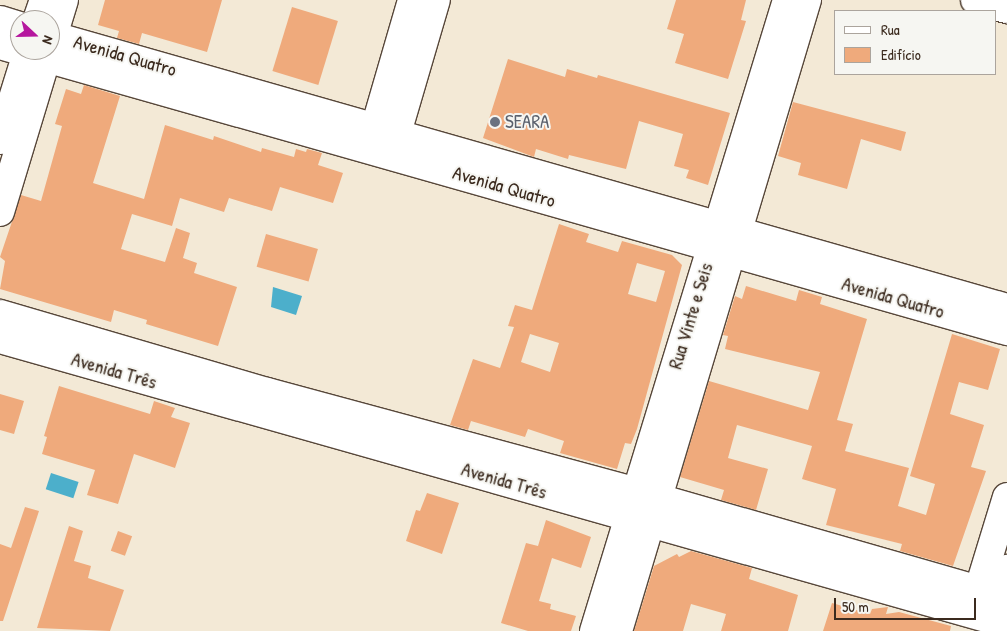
<!DOCTYPE html>
<html>
<head>
<meta charset="utf-8">
<style>
	body { margin:0 }
	#map { position:relative; width:1007px; height:631px; overflow:hidden; background:#f3e9d6; font-family:"Patrick Hand",sans-serif }
	div>[style] { position:absolute }
	.water>* { inset:0; background:#4cafcb; transform-origin:0 0 }
	.building>* { inset:0; background:#efaa7c; transform-origin:0 0 }
	.roads { filter:drop-shadow(1px 0 #57473a) drop-shadow(-1px 0 #57473a) drop-shadow(0 1px #57473a) drop-shadow(0 -1px #57473a) }
	.minor>* { height:28px; margin:-14px; padding:0 14px; transform-origin:14px; border-radius:14px; background:#fff }
	.dots>* { width:14px; height:14px; translate:-50% -50%; box-sizing:border-box; border:2px solid #f6f6f2; border-radius:50% }
	span { translate:-50% -50%; white-space:nowrap; text-align:center; line-height:1.15; -webkit-text-stroke:4px #f6f6f2; paint-order:stroke }
	.street-label { font-size:19px; color:#3b2a1e }
	.worship-label { font-size:19px; color:#5b616d }
	.left { translate:0 -50%; text-align:left }
	.legend { position:absolute; left:834px; top:10px; width:162px; height:65px; box-sizing:border-box; background:#f6f6f2; border:1px solid #aba49d; margin:0; padding:6px 9px; list-style:none; font-size:15px; color:#3b2a1e }
	.legend li { display:flex; align-items:center; gap:10px; height:25px }
	.legend b { width:25px; border:1px solid #aba49d }
	.north { position:absolute; left:10px; top:10px; width:50px; height:50px; box-sizing:border-box; background:#f6f6f2; border:1px solid #aba49d; border-radius:50%; rotate:111deg; font-size:14px; font-weight:700; line-height:20px; text-align:center; color:#3b2a1e }
	.north::after { content:''; display:block; margin:auto; width:18px; height:22px; background:#b5179e; clip-path:polygon(50% 0,100% 100%,50% 72%,0 100%) }
	.scale { position:absolute; left:834px; top:598px; width:142px; height:22px; box-sizing:border-box; border:2px solid #3b2a1e; border-top:0; padding-left:6px; font-size:15px; line-height:18px; white-space:nowrap; color:#3b2a1e; -webkit-text-stroke:4px #f6f6f2; paint-order:stroke }
</style>
</head>
<body>
<div id="map">
	<div class="water">
		<div style="clip-path:polygon(273px 287px,302px 296px,296px 315px,271px 307px)"></div>
		<div style="left:51px;top:473px;width:29px;height:17px;rotate:18deg"></div>
	</div>
	<div class="building">
		<div style="clip-path:polygon(105px 0,222px 0,207px 52px,142px 33px,139px 44px,117px 38px,119px 31px,98px 25px)"></div>
		<div style="clip-path:polygon(676px 0,746px 0,741px 20px,746px 21px,728px 79px,675px 63px,684px 34px,667px 29px)"></div>
		<div style="left:292px;top:7px;width:48px;height:67px;rotate:17deg"></div>
		<div style="clip-path:polygon(508px 59px,565px 77px,567px 69px,597px 78px,598px 75px,730px 113px,708px 185px,686px 178px,689px 170px,674px 166px,683px 134px,639px 121px,626px 169px,569px 155px,568px 159px,536px 149px,534px 157px,483px 138px)"></div>
		<div style="clip-path:polygon(84px 85px,120px 96px,93px 183px,144px 199px,165px 125px,213px 140px,214px 136px,261px 152px,262px 148px,294px 157px,296px 149px,306px 152px,307px 149px,322px 153px,318px 165px,343px 173px,333px 203px,280px 187px,272px 211px,229px 198px,224px 212px,180px 198px,172px 226px,132px 214px,121px 249px,165px 262px,176px 228px,190px 233px,183px 258px,197px 263px,194px 273px,237px 287px,218px 346px,146px 324px,147px 320px,114px 310px,111px 322px,0 289px,5px 261px,0 257px,21px 195px,41px 201px,62px 126px,55px 124px,66px 89px,81px 94px)"></div>
		<div style="clip-path:polygon(793px 102px,906px 132px,901px 151px,861px 139px,847px 189px,798px 175px,801px 163px,778px 156px)"></div>
		<div style="clip-path:polygon(evenodd,559px 224px,589px 234px,586px 242px,618px 252px,622px 241px,672px 255px,682px 265px,637px 429px,631px 444px,625px 443px,617px 469px,560px 453px,564px 441px,528px 429px,525px 437px,471px 421px,468px 430px,450px 425px,473px 359px,500px 368px,514px 327px,508px 326px,515px 305px,532px 310px,559px 224px,637px 263px,665px 271px,656px 302px,628px 294px,637px 263px,559px 224px,530px 334px,559px 343px,550px 372px,521px 362px,530px 334px)"></div>
		<div style="left:266px;top:234px;width:54px;height:34px;rotate:16deg"></div>
		<div style="clip-path:polygon(746px 286px,796px 301px,799px 290px,822px 297px,820px 304px,867px 319px,837px 420px,853px 424px,845px 451px,909px 468px,898px 506px,926px 515px,935px 484px,910px 476px,952px 334px,1000px 349px,988px 390px,959px 382px,950px 414px,984px 425px,971px 467px,986px 471px,953px 566px,900px 551px,902px 544px,826px 525px,836px 489px,802px 479px,812px 446px,737px 425px,728px 458px,768px 469px,756px 510px,721px 500px,724px 490px,680px 477px,709px 381px,808px 410px,820px 372px,725px 349px,728px 336px,723px 335px,735px 296px,742px 299px)"></div>
		<div style="clip-path:polygon(59px 386px,150px 414px,154px 401px,175px 408px,171px 417px,190px 423px,175px 468px,134px 454px,118px 504px,87px 495px,95px 470px,42px 454px,47px 437px,44px 436px)"></div>
		<div style="clip-path:polygon(0 394px,24px 401px,14px 434px,0 430px)"></div>
		<div style="clip-path:polygon(427px 493px,459px 503px,442px 554px,406px 541px,416px 510px,420px 511px)"></div>
		<div style="clip-path:polygon(25px 507px,39px 511px,3px 621px,0 621px,0 544px,11px 548px)"></div>
		<div style="clip-path:polygon(546px 520px,591px 537px,581px 568px,552px 558px,539px 601px,551px 604px,550px 609px,576px 616px,571px 631px,528px 631px,501px 623px,526px 543px,538px 546px)"></div>
		<div style="clip-path:polygon(69px 526px,83px 531px,74px 561px,91px 566px,88px 578px,124px 590px,110px 631px,37px 628px)"></div>
		<div style="left:118px;top:531px;width:15px;height:21px;rotate:20deg"></div>
		<div style="clip-path:polygon(691px 551px,752px 568px,749px 579px,798px 595px,788px 631px,721px 631px,726px 614px,691px 604px,683px 631px,634px 631px,654px 566px,677px 554px,679px 557px)"></div>
		<div style="clip-path:polygon(832px 603px,870px 614px,872px 609px,888px 607px,886px 614px,899px 612px,951px 626px,950px 631px,823px 631px)"></div>
	</div>
	<div class="roads">
		<div class="minor">
			<div style="left:975px;top:0;width:33px;rotate:16deg"></div>
			<div style="left:0;top:20px;width:21px;rotate:17deg"></div>
			<div style="left:37px;top:20px;width:21px;rotate:-71deg"></div>
			<div style="left:50px;top:35px;width:995px;rotate:15.92deg"></div>
			<div style="left:0;top:45px;width:1047px;rotate:15.86deg"></div>
			<div style="left:50px;top:46px;width:48px;rotate:-73.1deg"></div>
			<div style="left:0;top:140px;width:94px;rotate:-72.7deg"></div>
			<div style="left:370px;top:145px;width:151px;rotate:-73.8deg"></div>
			<div style="left:392px;top:150px;width:156px;rotate:-73.7deg"></div>
			<div style="left:0;top:212px;width:169px;rotate:-73.2deg"></div>
			<div style="left:0;top:314px;width:278px;rotate:16.3deg"></div>
			<div style="left:267px;top:392px;width:383px;rotate:15.1deg"></div>
			<div style="left:637px;top:492px;width:385px;rotate:16deg"></div>
			<div style="left:0;top:339px;width:1047px;rotate:15.8deg"></div>
			<div style="left:973px;top:608px;width:116px;rotate:-73deg"></div>
			<div style="left:994px;top:613px;width:46px;rotate:-73.5deg"></div>
			<div style="left:594px;top:631px;width:660px;rotate:-72.99deg"></div>
			<div style="left:618px;top:631px;width:659px;rotate:-73.33deg"></div>
		</div>
	</div>
	<div class="dots">
		<div style="left:495px;top:122px;background:#6b7280"></div>
	</div>
	<div class="street-label">
		<span style="left:125px;top:56px;rotate:16deg">Avenida Quatro</span>
		<span style="left:504px;top:187px;rotate:16deg">Avenida Quatro</span>
		<span style="left:893px;top:298px;rotate:16deg">Avenida Quatro</span>
		<span style="left:691px;top:316px;rotate:-73deg">Rua Vinte e Seis</span>
		<span style="left:114px;top:371px;rotate:16deg">Avenida Três</span>
		<span style="left:504px;top:481px;rotate:16deg">Avenida Três</span>
	</div>
	<div class="worship-label">
		<span class="left" style="left:505px;top:122px">SEARA</span>
	</div>
	<ul class="legend">
	<li><b style="height:6px;background:#fff"></b>Rua</li>
	<li><b style="height:14px;background:#efaa7c"></b>Edifício</li>
	</ul>
	<div class="north">N</div>
	<div class="scale">50 m</div>
</div>
</body>
</html>
